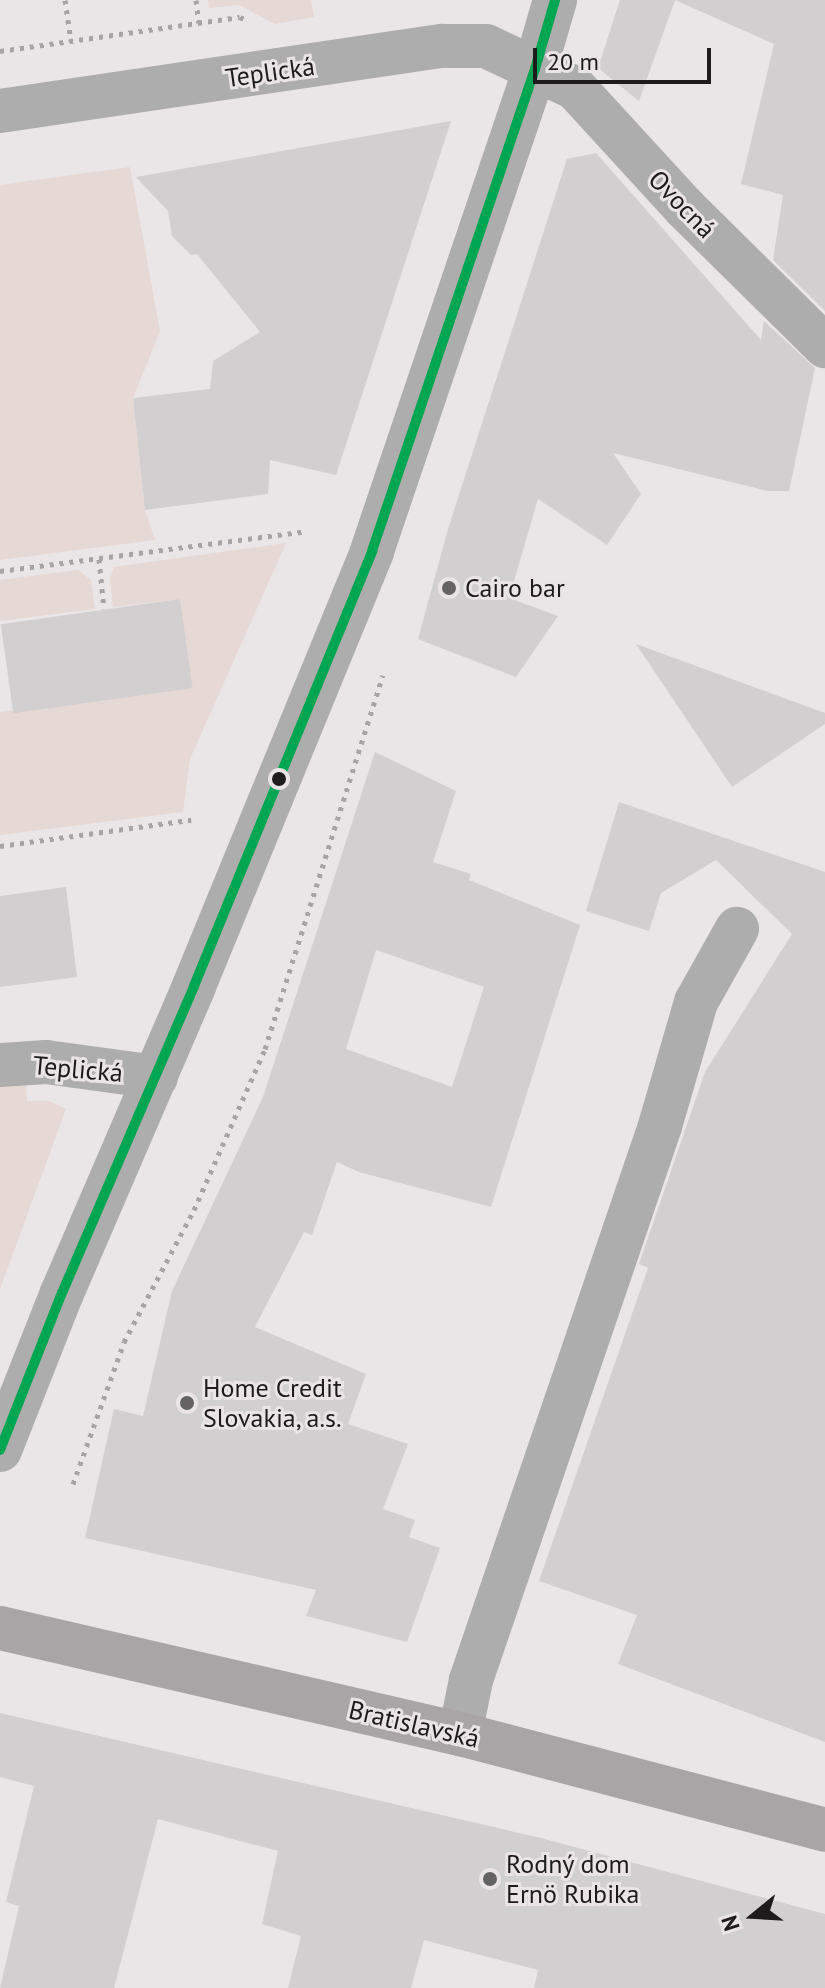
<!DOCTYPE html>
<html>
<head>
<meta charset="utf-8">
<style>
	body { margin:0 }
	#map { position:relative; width:825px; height:1988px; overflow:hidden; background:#eae5e7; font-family:"PT Sans",sans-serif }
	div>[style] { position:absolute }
	.green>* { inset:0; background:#e6d8d4 }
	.building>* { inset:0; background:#d2cfd0; transform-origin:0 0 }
	.path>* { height:5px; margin-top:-2.5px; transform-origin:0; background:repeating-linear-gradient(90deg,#a6a4a5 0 4px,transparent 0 10px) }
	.minor>* { height:44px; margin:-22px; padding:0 22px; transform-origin:22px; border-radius:22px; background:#aeadad }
	.major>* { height:44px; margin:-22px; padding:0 22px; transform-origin:22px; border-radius:22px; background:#a9a5a6 }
	.bus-1>* { height:10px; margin:-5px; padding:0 5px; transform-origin:5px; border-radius:5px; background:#00a651 }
	.dots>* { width:22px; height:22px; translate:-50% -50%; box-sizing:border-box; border:4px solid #ebe4e6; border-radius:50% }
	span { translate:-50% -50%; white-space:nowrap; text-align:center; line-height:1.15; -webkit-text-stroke:6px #ebe4e6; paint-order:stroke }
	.street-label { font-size:26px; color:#1d1b1c }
	.poi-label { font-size:26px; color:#1d1b1c }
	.left { translate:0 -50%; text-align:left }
	.north { position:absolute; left:713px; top:1876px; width:80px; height:80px; -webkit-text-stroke:6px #ebe4e6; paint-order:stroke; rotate:252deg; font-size:22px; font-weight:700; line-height:32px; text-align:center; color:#1d1b1c }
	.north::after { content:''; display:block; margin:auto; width:28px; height:36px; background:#1d1b1c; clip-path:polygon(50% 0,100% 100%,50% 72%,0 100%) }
	.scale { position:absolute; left:533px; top:48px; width:178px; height:36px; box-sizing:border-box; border:4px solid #1d1b1c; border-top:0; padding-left:10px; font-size:24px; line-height:28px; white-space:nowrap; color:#1d1b1c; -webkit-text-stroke:6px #ebe4e6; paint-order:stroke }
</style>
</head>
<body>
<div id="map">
	<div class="green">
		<div style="clip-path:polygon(208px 0,311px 0,314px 17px,275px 24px,239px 5px,209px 8px)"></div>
		<div style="clip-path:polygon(130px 167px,160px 331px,133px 398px,145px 510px,155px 540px,0 560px,0 185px)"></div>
		<div style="clip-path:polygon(286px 543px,190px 759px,183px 812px,0 835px,0 712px,191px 688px,180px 599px,113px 607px,110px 578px,114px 567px)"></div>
		<div style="clip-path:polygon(78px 570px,91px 580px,95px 609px,0 621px,0 580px)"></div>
		<div style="clip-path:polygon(26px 1083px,27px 1101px,49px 1101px,66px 1109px,0 1289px,0 1085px)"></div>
	</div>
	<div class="building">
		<div style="clip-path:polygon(620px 0,825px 0,825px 311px,773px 260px,783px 195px,741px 184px,774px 44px,675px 0,639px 101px,598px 68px)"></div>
		<div style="clip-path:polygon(451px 121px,336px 475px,270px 460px,268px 494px,145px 510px,133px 398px,210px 389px,213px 361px,260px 332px,197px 254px,191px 255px,172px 236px,168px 211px,136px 177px)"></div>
		<div style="clip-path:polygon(596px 153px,761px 340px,764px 321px,815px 368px,789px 491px,768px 491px,613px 453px,641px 494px,607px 545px,538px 499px,509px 598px,558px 616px,516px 677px,418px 639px,448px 529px,567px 159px)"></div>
		<div style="left:180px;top:599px;width:90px;height:181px;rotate:82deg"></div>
		<div style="clip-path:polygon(636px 644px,825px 713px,825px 724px,732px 787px)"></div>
		<div style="clip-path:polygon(evenodd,375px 752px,456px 791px,433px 862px,471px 874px,469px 880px,580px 925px,491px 1207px,359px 1172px,337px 1162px,312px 1235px,304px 1232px,255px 1327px,366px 1374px,348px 1424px,408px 1444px,383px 1509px,415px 1520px,409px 1537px,440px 1548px,407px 1642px,306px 1616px,316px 1590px,85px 1538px,114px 1409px,143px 1416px,172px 1291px,263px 1097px,375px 752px,376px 950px,484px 987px,452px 1087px,346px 1049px,376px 950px)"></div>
		<div style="clip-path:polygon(619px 802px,825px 872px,825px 1742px,618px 1664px,637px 1615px,539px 1581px,648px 1268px,639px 1264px,705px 1072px,792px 934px,716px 860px,661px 893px,649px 931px,586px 911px)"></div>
		<div style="clip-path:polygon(66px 887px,77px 977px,0 987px,0 896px)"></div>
		<div style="clip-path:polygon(0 1713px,541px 1838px,825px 1914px,825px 1988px,534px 1988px,538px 1970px,424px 1940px,411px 1988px,288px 1988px,301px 1936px,262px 1924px,278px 1851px,158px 1819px,114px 1988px,0 1988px,19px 1906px,6px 1902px,34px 1786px,0 1777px)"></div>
	</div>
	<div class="path">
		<div style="left:65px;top:0;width:41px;rotate:81.7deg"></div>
		<div style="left:196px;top:0;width:23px;rotate:83deg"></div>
		<div style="left:0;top:51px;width:242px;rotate:-8.1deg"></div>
		<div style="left:240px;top:17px;width:4px;rotate:27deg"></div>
		<div style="left:99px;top:559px;width:50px;rotate:84.3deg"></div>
		<div style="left:0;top:571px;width:309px;rotate:-7.4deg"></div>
		<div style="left:0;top:846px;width:193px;rotate:-7.8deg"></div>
		<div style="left:73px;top:1484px;width:151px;rotate:-70.2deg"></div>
		<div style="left:124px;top:1342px;width:149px;rotate:-62.1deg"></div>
		<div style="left:194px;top:1210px;width:176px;rotate:-66.2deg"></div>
		<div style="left:265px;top:1049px;width:392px;rotate:-72.5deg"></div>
	</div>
	<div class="minor">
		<div style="left:0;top:111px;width:447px;rotate:-8.4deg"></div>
		<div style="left:442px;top:46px;width:44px"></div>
		<div style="left:486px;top:46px;width:98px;rotate:25.3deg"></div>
		<div style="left:575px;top:88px;width:163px;rotate:47.5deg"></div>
		<div style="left:685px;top:208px;width:197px;rotate:44.6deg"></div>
		<div style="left:0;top:1065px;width:46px;rotate:-3.7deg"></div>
		<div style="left:46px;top:1062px;width:111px;rotate:7.8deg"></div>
		<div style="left:0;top:1450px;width:169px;rotate:-68.5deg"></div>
		<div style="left:62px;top:1293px;width:334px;rotate:-66.7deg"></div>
		<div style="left:194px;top:986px;width:470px;rotate:-67.7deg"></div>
		<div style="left:372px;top:551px;width:509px;rotate:-71.32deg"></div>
		<div style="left:535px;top:69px;width:72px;rotate:-73.8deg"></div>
		<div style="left:460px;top:1734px;width:55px;rotate:-78.5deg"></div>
		<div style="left:471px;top:1680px;width:585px;rotate:-71.16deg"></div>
		<div style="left:660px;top:1126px;width:129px;rotate:-73.8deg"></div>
		<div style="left:696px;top:1002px;width:84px;rotate:-60.7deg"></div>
	</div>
	<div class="major">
		<div style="left:0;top:1628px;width:472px;rotate:13deg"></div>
		<div style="left:460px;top:1734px;width:377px;rotate:14.7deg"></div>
	</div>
	<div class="bus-1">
		<div style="left:0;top:1450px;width:169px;rotate:-68.5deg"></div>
		<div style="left:62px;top:1293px;width:334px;rotate:-66.7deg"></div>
		<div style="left:194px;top:986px;width:470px;rotate:-67.7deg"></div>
		<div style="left:372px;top:551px;width:509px;rotate:-71.32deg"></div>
		<div style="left:535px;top:69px;width:72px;rotate:-73.8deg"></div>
	</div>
	<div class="dots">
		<div style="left:449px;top:588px;background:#656263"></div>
		<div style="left:279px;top:779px;background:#1d1b1c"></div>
		<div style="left:187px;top:1403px;background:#656263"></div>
		<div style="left:490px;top:1879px;background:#656263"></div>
	</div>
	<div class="street-label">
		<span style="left:270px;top:72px;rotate:-8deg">Teplická</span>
		<span style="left:682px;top:204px;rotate:46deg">Ovocná</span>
		<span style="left:78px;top:1069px;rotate:5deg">Teplická</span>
		<span style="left:414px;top:1724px;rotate:13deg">Bratislavská</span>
	</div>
	<div class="poi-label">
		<span class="left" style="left:465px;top:588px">Cairo bar</span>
		<span class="left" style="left:203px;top:1403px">Home Credit<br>Slovakia, a.s.</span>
		<span class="left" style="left:506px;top:1879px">Rodný dom<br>Ernö Rubika</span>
	</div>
	<div class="north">N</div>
	<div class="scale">20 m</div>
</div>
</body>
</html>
